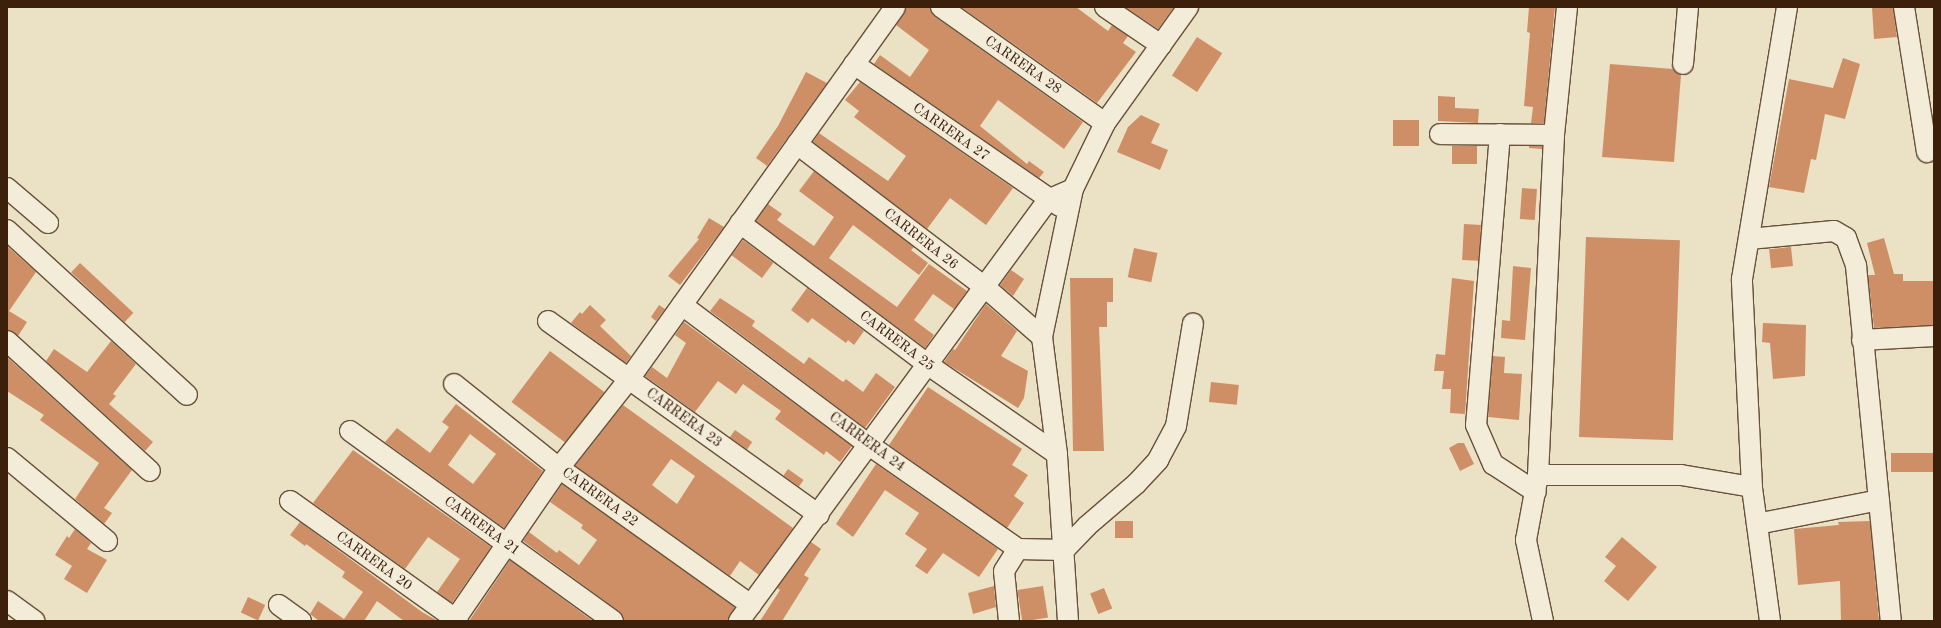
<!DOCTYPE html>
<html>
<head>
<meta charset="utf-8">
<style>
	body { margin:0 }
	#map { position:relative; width:1941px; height:628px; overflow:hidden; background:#ebe1c5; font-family:"Old Standard TT",serif }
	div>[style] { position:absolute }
	.building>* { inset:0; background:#ce8f67; transform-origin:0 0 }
	.roads { filter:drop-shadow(1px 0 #68503a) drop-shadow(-1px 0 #68503a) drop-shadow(0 1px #68503a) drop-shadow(0 -1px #68503a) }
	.minor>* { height:20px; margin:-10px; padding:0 10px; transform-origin:10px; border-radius:10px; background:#f2ecd9 }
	span { translate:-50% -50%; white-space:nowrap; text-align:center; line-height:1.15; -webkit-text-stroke:3px #f2ecd9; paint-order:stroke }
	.street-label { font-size:14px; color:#3d200c }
	.frame { position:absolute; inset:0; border:8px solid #3d200c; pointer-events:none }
</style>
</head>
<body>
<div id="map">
	<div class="building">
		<div style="clip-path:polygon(906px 7px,930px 7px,934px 16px,1083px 122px,1064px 149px,998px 100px,980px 126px,1027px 164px,1029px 161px,1044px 172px,1039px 178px,874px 64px,880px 55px,910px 77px,929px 50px,896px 25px)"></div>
		<div style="clip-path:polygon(961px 7px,1076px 7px,1108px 31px,1112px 25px,1128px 36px,1123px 43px,1136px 52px,1097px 103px)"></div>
		<div style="clip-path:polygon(1125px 7px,1174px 7px,1158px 29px)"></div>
		<div style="clip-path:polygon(1529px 7px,1555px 7px,1544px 123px,1531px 123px,1533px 107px,1524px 106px,1530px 33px,1527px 32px)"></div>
		<div style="clip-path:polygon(1872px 7px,1893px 7px,1897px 37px,1874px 39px)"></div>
		<div style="left:1197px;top:37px;width:30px;height:46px;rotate:33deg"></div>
		<div style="clip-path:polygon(1843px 58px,1860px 64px,1845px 119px,1825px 114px,1816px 160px,1811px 159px,1804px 193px,1769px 187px,1789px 79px,1833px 88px)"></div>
		<div style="clip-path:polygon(1610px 64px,1673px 69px,1681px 75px,1674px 162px,1602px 157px)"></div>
		<div style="clip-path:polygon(806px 72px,827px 83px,767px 166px,756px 158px,778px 126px)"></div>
		<div style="clip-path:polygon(860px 82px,1013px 188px,986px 225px,950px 198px,927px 229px,813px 142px,819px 133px,888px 181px,906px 156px,854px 117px,859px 111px,845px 100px)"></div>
		<div style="clip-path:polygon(1438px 96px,1455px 97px,1455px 108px,1479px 109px,1478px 123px,1438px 121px)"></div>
		<div style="clip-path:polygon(1141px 115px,1160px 124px,1151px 143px,1168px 150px,1160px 170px,1117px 152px,1128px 127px)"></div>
		<div style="left:1393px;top:120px;width:26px;height:26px"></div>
		<div style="left:1452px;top:146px;width:25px;height:18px"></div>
		<div style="clip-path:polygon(1529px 146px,1542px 146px,1542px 149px,1529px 148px)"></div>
		<div style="clip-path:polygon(814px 171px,914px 247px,911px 250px,928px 263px,919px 275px,853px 225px,829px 258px,897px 307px,929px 264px,967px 291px,954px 309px,933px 294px,914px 320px,934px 335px,925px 348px,756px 221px,768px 204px,782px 214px,777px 220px,814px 246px,834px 217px,799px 191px)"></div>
		<div style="left:1522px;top:188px;width:15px;height:31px;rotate:4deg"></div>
		<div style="clip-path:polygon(709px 218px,724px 227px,680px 285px,668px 276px,699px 239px,697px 238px)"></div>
		<div style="left:1464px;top:224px;width:17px;height:36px;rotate:3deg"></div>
		<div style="left:1586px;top:237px;width:94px;height:200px;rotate:2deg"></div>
		<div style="clip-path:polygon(1884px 238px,1894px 274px,1903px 274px,1903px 281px,1934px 281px,1934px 325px,1874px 328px,1868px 275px,1875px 275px,1867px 243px)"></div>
		<div style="left:743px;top:240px;width:38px;height:19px;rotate:37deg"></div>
		<div style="clip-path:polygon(7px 246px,36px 272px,9px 311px,27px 322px,18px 336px,7px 330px)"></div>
		<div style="left:1791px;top:247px;width:19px;height:22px;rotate:84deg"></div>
		<div style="left:1134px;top:248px;width:24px;height:30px;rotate:12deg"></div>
		<div style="left:80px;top:263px;width:73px;height:13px;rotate:43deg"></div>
		<div style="clip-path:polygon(1513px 266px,1531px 268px,1525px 340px,1501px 338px,1502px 320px,1510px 321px)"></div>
		<div style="clip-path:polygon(1011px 270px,1024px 279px,1013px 296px,1000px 285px)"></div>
		<div style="clip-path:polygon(1070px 278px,1113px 278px,1113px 302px,1107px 302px,1107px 327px,1099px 327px,1104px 451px,1073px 451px)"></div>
		<div style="clip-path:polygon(1452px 278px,1474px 281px,1465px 414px,1450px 413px,1451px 389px,1442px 389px,1444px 371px,1434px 371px,1436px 354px,1445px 355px)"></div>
		<div style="clip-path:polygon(807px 288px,864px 331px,854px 345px,848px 340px,846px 343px,812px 318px,808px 323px,791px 310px)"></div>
		<div style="clip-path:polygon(720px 298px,755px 321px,752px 326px,804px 364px,809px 357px,843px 382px,846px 379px,863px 392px,876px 373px,895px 387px,865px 428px,710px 311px)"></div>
		<div style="clip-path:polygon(986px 304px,1017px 331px,1001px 356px,1028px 371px,1024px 398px,1018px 408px,944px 362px,953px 349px,955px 350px)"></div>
		<div style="clip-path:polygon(590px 305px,606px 320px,600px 326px,631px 356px,626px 363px,571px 323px,580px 312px,582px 314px)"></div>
		<div style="clip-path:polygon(659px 305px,665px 309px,656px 321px,651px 317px)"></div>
		<div style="clip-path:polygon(684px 322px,852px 446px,840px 462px,826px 451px,824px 455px,775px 419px,781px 411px,743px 384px,736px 394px,718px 381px,695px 412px,645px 376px,652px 367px,667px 378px,686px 343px,675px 335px)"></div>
		<div style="clip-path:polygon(1763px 323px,1806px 325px,1805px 376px,1773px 379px,1770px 343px,1762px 342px)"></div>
		<div style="clip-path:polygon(111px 341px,136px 364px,113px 394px,116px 396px,109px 404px,153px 442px,145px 451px,46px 361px,54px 349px,87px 372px)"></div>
		<div style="left:550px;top:351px;width:68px;height:64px;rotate:37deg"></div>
		<div style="clip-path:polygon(1493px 356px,1505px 357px,1504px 373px,1522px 374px,1519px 420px,1488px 417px)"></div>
		<div style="clip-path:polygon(7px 357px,132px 470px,104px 508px,112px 513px,104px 524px,75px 499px,99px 463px,40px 420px,44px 415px,7px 391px)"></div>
		<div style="left:1211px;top:382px;width:28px;height:20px;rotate:6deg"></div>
		<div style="clip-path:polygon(928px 387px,1022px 449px,1012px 465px,1028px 475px,1014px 496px,1024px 503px,1007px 528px,889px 445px)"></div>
		<div style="clip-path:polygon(evenodd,456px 404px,543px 471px,504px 528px,385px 442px,397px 428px,430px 453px,449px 427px,442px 422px,456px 404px,470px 434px,496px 454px,473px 484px,448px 465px,470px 434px)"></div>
		<div style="clip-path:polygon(evenodd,623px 405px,793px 528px,759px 575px,740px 561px,730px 576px,575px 466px,623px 405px,671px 459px,695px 476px,677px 504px,652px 485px,671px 459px)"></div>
		<div style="left:735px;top:430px;width:21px;height:9px;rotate:35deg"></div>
		<div style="clip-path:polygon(1458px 443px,1464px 443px,1474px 464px,1460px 471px,1449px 448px)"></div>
		<div style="clip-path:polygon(353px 450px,491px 547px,452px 603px,437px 592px,460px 559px,428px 537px,405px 569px,313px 503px)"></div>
		<div style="left:1934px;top:453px;width:19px;height:43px;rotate:90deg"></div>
		<div style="clip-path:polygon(876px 464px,998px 549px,979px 577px,943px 553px,927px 574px,915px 566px,927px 549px,905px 534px,919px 513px,885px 490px,853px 537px,836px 524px)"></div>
		<div style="left:788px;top:469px;width:19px;height:8px;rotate:35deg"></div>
		<div style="clip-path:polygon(562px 484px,735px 607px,728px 621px,624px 621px,620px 612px,523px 541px,529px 532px,557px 553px,559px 550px,579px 565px,597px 540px,581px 528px,583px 525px,550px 502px)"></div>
		<div style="left:1115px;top:521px;width:18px;height:17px"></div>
		<div style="clip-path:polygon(1870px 521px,1879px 621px,1841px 621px,1840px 581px,1798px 585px,1794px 529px,1839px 525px,1838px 522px)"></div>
		<div style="clip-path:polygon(300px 522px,422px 612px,438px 621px,404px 621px,377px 601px,364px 621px,319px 621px,310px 614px,318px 601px,344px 619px,363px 592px,342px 577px,345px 572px,306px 544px,305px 546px,290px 535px)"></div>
		<div style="clip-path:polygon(75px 529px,91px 543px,87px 549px,107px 560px,87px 593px,64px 579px,72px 566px,55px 555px,67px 536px,69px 538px)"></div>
		<div style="clip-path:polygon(1622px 537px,1657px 567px,1628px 601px,1604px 581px,1616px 566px,1605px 557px)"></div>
		<div style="clip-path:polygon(811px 542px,821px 549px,804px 575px,809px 578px,782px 621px,760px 621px,780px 590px,777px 588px)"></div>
		<div style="clip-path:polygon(510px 560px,593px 621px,469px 621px)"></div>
		<div style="clip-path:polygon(994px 586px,996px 607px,973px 614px,968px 593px)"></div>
		<div style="left:1043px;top:586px;width:32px;height:26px;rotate:81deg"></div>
		<div style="left:1104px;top:588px;width:22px;height:15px;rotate:68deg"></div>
		<div style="left:248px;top:597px;width:19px;height:17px;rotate:25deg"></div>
	</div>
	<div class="roads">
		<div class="minor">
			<div style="left:941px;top:7px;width:201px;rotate:35.3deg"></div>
			<div style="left:1105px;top:7px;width:68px;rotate:34.2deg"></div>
			<div style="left:1904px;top:7px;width:147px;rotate:81deg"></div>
			<div style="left:854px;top:64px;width:250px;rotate:34.6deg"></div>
			<div style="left:1683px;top:64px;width:57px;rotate:-85deg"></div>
			<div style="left:1440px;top:134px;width:114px;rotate:0.5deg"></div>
			<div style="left:1500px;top:134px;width:292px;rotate:94.7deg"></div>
			<div style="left:1476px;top:425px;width:43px;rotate:66.4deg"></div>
			<div style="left:1493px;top:464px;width:51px;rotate:33.1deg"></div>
			<div style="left:797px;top:144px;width:238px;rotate:37.3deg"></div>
			<div style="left:986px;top:288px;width:74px;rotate:41.2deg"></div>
			<div style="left:7px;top:188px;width:54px;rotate:40.5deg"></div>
			<div style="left:740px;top:223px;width:234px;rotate:37deg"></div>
			<div style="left:927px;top:364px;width:158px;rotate:34.7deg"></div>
			<div style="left:7px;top:230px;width:244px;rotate:42.5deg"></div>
			<div style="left:1749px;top:239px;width:85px;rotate:-5.4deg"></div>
			<div style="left:1834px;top:231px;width:14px;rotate:30deg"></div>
			<div style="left:1846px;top:238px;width:30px;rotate:70deg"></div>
			<div style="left:1856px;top:266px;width:357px;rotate:84.4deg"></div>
			<div style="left:682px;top:305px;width:234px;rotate:36.8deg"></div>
			<div style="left:869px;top:445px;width:182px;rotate:34.9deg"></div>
			<div style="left:1018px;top:549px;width:46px;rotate:1.2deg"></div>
			<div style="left:1064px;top:550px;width:33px;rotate:-46deg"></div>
			<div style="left:1087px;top:526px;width:65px;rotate:-40.6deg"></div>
			<div style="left:1136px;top:484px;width:33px;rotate:-47deg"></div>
			<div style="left:1158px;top:460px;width:38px;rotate:-62deg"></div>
			<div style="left:1176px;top:426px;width:104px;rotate:-80.6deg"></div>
			<div style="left:548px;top:321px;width:333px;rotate:35.6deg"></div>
			<div style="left:1862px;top:340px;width:72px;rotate:-3.2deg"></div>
			<div style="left:7px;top:341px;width:193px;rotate:42.3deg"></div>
			<div style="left:454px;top:384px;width:134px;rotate:38.7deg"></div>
			<div style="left:559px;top:468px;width:236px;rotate:35.5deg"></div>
			<div style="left:350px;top:431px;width:324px;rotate:35.8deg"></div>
			<div style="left:7px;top:458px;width:130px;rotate:39.7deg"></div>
			<div style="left:1538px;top:475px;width:143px"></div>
			<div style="left:1681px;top:475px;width:72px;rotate:9.6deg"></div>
			<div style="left:290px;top:501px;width:206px;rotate:35.5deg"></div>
			<div style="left:1757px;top:524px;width:124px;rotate:-11.1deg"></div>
			<div style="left:7px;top:601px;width:34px;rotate:36deg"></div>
			<div style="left:279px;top:605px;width:27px;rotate:36deg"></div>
			<div style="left:454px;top:621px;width:186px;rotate:-55.5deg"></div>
			<div style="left:559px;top:468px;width:113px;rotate:-51.8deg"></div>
			<div style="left:629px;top:379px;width:457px;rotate:-54.4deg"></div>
			<div style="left:739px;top:621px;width:522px;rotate:-53.72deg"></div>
			<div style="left:1048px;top:200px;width:27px;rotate:-24deg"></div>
			<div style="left:1009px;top:621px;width:50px;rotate:-95.7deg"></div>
			<div style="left:1004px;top:571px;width:26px;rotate:-58deg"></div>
			<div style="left:1068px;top:621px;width:167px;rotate:-93.8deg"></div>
			<div style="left:1057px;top:454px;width:118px;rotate:-97.3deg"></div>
			<div style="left:1042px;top:337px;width:151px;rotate:-78.2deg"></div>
			<div style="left:1073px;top:189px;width:73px;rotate:-64.1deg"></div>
			<div style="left:1105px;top:123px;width:143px;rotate:-54.4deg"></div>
			<div style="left:1543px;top:621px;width:83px;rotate:-101.9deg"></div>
			<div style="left:1526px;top:540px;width:66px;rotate:-79.5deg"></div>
			<div style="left:1538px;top:475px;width:340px;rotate:-87.3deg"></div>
			<div style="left:1554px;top:135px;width:129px;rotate:-84.2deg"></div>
			<div style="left:1770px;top:621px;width:135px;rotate:-97.7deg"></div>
			<div style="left:1752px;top:487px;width:208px;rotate:-92.8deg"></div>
			<div style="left:1742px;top:279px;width:276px;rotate:-80.6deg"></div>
		</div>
	</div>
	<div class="street-label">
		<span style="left:1023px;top:65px;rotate:35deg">CARRERA 28</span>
		<span style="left:951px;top:132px;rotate:35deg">CARRERA 27</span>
		<span style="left:921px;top:239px;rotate:38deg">CARRERA 26</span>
		<span style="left:897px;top:341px;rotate:37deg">CARRERA 25</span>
		<span style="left:684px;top:418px;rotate:36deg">CARRERA 23</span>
		<span style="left:867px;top:442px;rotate:36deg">CARRERA 24</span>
		<span style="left:600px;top:497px;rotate:36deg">CARRERA 22</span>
		<span style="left:482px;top:526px;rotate:36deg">CARRERA 21</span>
		<span style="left:374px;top:561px;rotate:36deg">CARRERA 20</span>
	</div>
	<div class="frame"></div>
</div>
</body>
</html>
